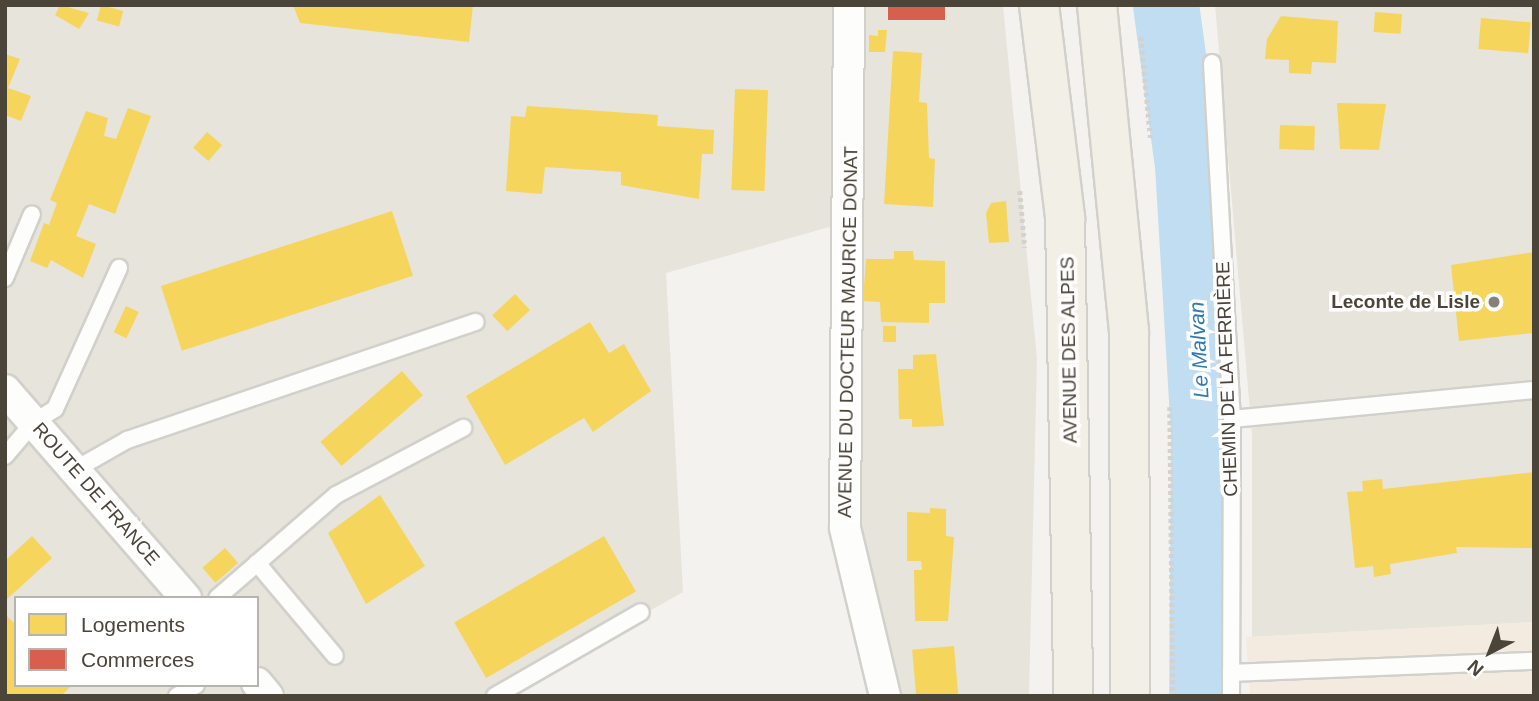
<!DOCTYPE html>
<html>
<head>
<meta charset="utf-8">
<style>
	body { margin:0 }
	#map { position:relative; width:1539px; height:701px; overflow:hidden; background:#f4f2ee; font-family:Helvetica,sans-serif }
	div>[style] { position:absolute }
	.residential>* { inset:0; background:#e7e4dc }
	.commercial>* { inset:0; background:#f3ebdf }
	.industrial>* { inset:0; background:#e6e2de }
	.homes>* { inset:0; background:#f6d55c; transform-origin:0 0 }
	.shops>* { inset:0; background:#d6604d; transform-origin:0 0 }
	.river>* { height:66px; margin:-33px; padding:0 33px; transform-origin:33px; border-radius:33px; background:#c0ddf1 }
	.path>* { height:4.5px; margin-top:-2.25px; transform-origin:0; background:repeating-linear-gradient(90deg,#d3d2cc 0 3.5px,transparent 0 7px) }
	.roads { filter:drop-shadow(2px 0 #d2d0cb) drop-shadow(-2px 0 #d2d0cb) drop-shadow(0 2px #d2d0cb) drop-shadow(0 -2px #d2d0cb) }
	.lane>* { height:16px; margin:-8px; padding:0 8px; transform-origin:8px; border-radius:8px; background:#fdfdfc }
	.street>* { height:30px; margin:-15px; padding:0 15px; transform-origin:15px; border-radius:15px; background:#fdfdfc }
	.primary>* { height:38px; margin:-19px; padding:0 19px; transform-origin:19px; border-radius:19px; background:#f2efe6 }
	.dots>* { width:19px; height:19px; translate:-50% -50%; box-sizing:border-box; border:4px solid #fff; border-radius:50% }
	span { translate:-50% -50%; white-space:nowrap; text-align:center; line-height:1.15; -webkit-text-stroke:7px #fff; paint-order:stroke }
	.poi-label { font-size:19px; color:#4b4439; font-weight:700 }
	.right { translate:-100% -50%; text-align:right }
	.street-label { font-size:19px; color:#4b4439 }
	.water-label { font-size:21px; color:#2e7ab2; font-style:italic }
	.frame { position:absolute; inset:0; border:7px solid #4b4439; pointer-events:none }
	.legend { position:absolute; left:14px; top:596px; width:245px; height:91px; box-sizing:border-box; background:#fff; border:2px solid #b7b4b0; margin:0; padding:9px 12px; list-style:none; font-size:21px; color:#4b4439 }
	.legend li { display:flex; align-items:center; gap:14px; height:35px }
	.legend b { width:35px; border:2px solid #b7b4b0 }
	.north { position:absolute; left:1455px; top:617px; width:70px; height:70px; -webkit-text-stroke:5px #fff; paint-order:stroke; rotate:222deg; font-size:19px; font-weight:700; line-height:28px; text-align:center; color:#4b4439 }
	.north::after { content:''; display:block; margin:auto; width:24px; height:32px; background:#4b4439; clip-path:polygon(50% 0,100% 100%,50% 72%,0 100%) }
</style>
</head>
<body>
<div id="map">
	<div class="residential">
		<div style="clip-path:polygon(evenodd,5px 5px,1003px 5px,1037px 359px,1029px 696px,868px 696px,833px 537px,833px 226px,666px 273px,683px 592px,500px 696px,5px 696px,5px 5px,16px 598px,257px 598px,257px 685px,16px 685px,16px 598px)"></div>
		<div style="clip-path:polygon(1215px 5px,1455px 5px,1534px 12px,1534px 622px,1252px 637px,1252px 435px)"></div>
	</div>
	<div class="commercial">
		<div style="clip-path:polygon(1534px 622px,1534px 696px,1250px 696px,1246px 637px)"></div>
	</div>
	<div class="industrial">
		<div style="clip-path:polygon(1455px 5px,1534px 5px,1534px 12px)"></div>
	</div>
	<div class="homes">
		<div style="clip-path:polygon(60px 5px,89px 13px,79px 29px,55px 15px)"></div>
		<div style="left:101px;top:5px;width:23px;height:16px;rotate:15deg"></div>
		<div style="clip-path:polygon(293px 5px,473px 5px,469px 42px,300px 23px)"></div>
		<div style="left:1375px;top:12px;width:27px;height:20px;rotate:4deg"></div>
		<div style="clip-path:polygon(1281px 16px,1338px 21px,1336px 63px,1312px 62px,1311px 74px,1289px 73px,1289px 60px,1265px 59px,1267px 39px)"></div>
		<div style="left:1481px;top:18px;width:50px;height:31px;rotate:5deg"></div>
		<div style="clip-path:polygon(878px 30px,887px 30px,885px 52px,869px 52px,869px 35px,878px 36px)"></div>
		<div style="clip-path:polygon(893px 51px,922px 53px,919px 102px,927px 103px,929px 158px,935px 159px,933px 207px,884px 204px)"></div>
		<div style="clip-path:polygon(5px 54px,20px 59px,8px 88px,31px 96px,21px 121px,5px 115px)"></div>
		<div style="left:735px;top:89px;width:33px;height:101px;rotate:2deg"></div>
		<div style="clip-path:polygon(1337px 103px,1386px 104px,1379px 150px,1340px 149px)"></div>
		<div style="clip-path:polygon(527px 106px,658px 115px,657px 126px,714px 130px,713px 154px,702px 154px,699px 199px,621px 185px,621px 172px,545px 167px,542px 194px,506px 191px,511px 116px,525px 117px)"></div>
		<div style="clip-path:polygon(128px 108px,151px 116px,115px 214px,89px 204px,76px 236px,96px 244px,83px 278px,51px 260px,47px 268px,30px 261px,44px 223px,49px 225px,57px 203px,50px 200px,86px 111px,108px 118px,104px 136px,116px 139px)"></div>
		<div style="left:1280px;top:125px;width:35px;height:24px;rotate:2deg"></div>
		<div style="left:207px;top:132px;width:20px;height:21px;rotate:41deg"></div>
		<div style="clip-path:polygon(1006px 201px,1009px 242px,989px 243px,986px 213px,991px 203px)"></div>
		<div style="left:392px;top:211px;width:68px;height:243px;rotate:72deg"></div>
		<div style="clip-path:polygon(894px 251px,913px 251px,914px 260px,945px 261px,945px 303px,929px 303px,929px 323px,881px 322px,880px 302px,863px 301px,866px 259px,894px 259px)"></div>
		<div style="clip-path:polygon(1534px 252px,1534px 333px,1459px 341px,1451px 265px)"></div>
		<div style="left:515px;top:294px;width:22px;height:31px;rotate:47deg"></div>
		<div style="left:126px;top:306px;width:14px;height:29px;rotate:25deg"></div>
		<div style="clip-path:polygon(590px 322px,609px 353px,624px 344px,651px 391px,593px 432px,584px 418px,505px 465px,466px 396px)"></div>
		<div style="left:883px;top:326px;width:13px;height:16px"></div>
		<div style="clip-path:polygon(936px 354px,944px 426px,912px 427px,912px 419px,899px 419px,898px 369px,913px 369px,913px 355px)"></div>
		<div style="left:402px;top:371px;width:32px;height:108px;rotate:49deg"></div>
		<div style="clip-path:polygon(1534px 472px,1534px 548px,1456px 547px,1457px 553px,1390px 564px,1391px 574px,1374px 577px,1373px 566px,1355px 568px,1347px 492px,1363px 491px,1362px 481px,1382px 479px,1383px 489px)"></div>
		<div style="clip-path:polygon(380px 495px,425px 566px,366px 604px,328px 533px)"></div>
		<div style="clip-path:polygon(930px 508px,946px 509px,946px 536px,954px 537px,948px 621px,915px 621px,914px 570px,922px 570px,921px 561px,907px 561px,907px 512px,930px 513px)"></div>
		<div style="clip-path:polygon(32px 536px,52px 558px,5px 601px,5px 561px)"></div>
		<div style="left:604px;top:536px;width:64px;height:173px;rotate:60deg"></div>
		<div style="left:225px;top:548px;width:20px;height:30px;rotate:49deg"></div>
		<div style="clip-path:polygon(5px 614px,16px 625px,16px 685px,72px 685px,61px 696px,5px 696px)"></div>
		<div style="left:954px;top:646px;width:48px;height:42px;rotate:85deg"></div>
	</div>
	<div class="shops">
		<div style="left:888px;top:5px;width:57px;height:15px"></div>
	</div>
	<div class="river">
		<div style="left:1166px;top:5px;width:162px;rotate:82.2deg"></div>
		<div style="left:1188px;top:165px;width:270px;rotate:86.6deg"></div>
		<div style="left:1204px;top:435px;width:261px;rotate:90.4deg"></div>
	</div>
	<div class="path">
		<div style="left:1141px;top:37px;width:103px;rotate:84.5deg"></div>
		<div style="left:1020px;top:191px;width:57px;rotate:85deg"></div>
		<div style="left:1170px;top:407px;width:289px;rotate:89.4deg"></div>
	</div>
	<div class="roads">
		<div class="lane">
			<div style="left:1212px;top:63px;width:357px;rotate:86.8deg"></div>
			<div style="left:1232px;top:419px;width:277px;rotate:90.2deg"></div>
			<div style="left:5px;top:278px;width:69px;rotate:-67.1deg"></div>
			<div style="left:1232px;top:419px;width:303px;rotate:-5.5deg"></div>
			<div style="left:5px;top:456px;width:45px;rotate:-49.5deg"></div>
			<div style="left:34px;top:422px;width:25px;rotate:-32deg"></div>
			<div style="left:55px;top:409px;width:155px;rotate:-65.6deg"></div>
			<div style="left:76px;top:469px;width:59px;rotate:-29.6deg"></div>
			<div style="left:127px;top:440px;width:368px;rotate:-18.7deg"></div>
			<div style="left:257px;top:563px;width:121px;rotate:50deg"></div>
			<div style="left:217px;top:598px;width:157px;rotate:-40.9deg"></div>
			<div style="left:336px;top:495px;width:144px;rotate:-27.8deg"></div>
			<div style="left:1231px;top:673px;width:303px;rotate:-2.3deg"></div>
			<div style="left:177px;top:696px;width:22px;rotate:-30deg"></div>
			<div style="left:495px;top:696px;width:168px;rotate:-29.9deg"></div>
		</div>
		<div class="street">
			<div style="left:849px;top:5px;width:523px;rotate:90.44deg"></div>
			<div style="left:845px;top:528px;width:173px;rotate:76.6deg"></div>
			<div style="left:5px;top:390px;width:276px;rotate:49deg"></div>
			<div style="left:257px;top:683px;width:17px;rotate:50deg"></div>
		</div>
		<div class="primary">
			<div style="left:1039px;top:5px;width:215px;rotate:83deg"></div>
			<div style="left:1065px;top:218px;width:478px;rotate:89deg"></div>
			<div style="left:1097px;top:5px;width:328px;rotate:84.4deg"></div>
			<div style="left:1129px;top:331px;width:365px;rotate:89.8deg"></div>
		</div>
	</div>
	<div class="dots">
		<div style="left:1494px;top:302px;background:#868178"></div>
	</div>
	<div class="poi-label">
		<span class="right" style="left:1480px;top:302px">Leconte de Lisle</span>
	</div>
	<div class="street-label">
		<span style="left:848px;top:332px;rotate:-89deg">AVENUE DU DOCTEUR MAURICE DONAT</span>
		<span style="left:1069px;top:350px;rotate:-91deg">AVENUE DES ALPES</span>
		<span style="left:1227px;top:379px;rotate:-92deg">CHEMIN DE LA FERRIÈRE</span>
		<span style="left:96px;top:494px;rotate:49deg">ROUTE DE FRANCE</span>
	</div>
	<div class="water-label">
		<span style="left:1199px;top:350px;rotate:-93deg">Le Malvan</span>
	</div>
	<div class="frame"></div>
	<ul class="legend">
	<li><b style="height:19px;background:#f6d55c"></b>Logements</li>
	<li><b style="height:19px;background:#d6604d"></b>Commerces</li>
	</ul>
	<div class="north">N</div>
</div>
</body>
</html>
